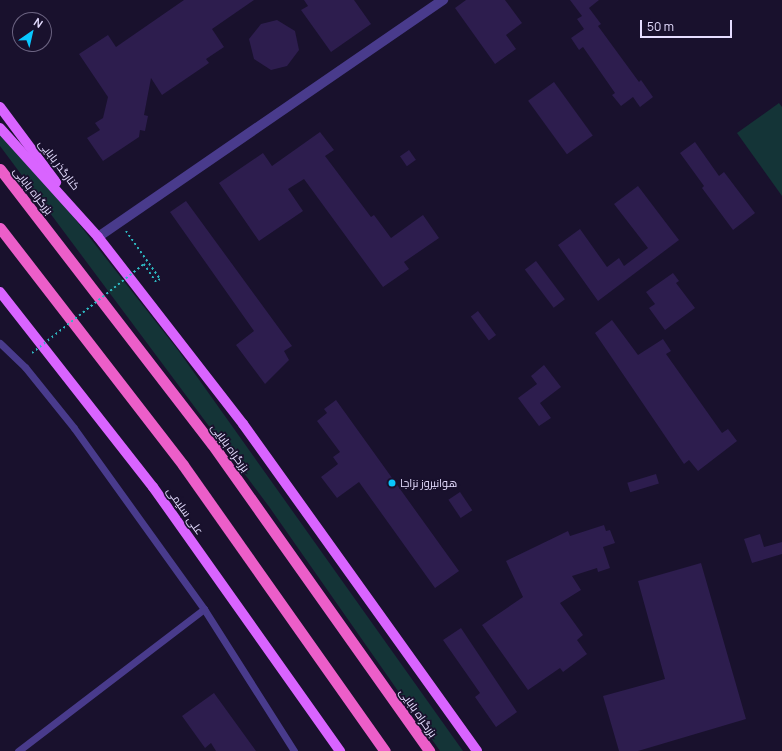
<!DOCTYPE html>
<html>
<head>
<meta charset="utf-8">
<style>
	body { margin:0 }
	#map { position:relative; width:782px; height:751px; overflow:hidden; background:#19112d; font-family:Manrope,Cairo,sans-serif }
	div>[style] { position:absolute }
	.green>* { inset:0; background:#143437 }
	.building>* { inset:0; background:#2d1d4e; transform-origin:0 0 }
	.path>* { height:2px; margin-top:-1px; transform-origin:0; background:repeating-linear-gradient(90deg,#2eb8c1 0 2px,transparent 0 5px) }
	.service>* { height:7px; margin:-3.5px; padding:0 3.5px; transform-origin:3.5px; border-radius:3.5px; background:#493b8c }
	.minor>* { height:10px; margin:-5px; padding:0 5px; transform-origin:5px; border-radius:5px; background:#493b8c }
	.primary>* { height:10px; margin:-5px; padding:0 5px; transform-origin:5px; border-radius:5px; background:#d964ff }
	.trunk>* { height:11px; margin:-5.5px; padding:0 5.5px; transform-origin:5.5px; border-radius:5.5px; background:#ec5ec9 }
	.path-bridge>* { height:2px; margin-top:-1px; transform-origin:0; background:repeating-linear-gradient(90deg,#2eb8c1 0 2px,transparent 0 5px) }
	.dots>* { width:11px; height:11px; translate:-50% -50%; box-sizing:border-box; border:2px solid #19112d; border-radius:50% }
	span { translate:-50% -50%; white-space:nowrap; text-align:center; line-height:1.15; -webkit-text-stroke:3.5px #19112d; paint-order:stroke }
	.street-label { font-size:11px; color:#e5ddff }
	.poi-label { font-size:11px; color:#e5ddff }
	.left { translate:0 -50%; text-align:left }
	.north { position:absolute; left:12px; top:12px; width:40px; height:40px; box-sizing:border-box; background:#19112d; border:1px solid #6b6381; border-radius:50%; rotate:34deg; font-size:11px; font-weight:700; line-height:16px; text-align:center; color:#e5ddff }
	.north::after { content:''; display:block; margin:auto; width:14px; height:18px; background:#09c7ff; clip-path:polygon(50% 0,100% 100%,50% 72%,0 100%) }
	.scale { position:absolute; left:640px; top:20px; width:92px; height:18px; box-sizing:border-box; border:2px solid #e5ddff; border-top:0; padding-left:5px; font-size:12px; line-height:14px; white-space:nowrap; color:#e5ddff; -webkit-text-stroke:3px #19112d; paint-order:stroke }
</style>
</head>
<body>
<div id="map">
	<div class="green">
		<div style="clip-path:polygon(779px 103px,782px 107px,782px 196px,737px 133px)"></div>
		<div style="clip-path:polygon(0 133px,61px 201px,178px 350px,463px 751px,440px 751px,270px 508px,0 146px)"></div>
	</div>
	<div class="building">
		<div style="clip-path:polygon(184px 0,254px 0,212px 29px,224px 47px,206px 59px,209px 63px,162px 95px,151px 78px,144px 115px,148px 116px,145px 131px,140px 130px,139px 137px,103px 161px,87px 138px,100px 130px,95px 123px,103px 118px,108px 97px,79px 54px,108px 35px,116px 47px)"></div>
		<div style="clip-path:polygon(304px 0,354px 0,371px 24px,331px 52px,301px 10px,308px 6px)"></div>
		<div style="clip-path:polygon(466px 0,505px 0,522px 23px,506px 35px,516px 49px,495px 64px,455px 8px)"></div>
		<div style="clip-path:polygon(570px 0,599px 0,589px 8px,601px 24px,598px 26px,639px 82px,641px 80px,653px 97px,640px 107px,633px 97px,621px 106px,612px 95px,615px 93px,583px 47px,579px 50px,571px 38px,584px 29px,577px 19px,582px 16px)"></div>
		<div style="clip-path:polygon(277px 20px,295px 31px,299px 50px,287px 66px,271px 70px,254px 59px,249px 39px,261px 24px)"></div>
		<div style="left:554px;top:82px;width:66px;height:32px;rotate:54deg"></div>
		<div style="clip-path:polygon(320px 132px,334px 150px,325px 156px,371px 217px,374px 215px,391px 238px,423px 215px,439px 238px,404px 262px,409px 269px,383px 287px,304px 179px,288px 189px,303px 211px,259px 241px,219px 183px,263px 153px,272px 166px)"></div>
		<div style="clip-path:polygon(695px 142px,719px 176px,724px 172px,755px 213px,733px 230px,702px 188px,704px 186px,680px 153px)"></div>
		<div style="left:409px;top:150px;width:12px;height:11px;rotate:55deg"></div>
		<div style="clip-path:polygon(638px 186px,679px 240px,598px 301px,558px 245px,580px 229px,607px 267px,619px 258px,624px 266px,648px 248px,614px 204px)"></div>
		<div style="clip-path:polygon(186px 201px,292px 346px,284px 351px,289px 360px,265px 384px,236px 345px,254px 331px,170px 212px)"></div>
		<div style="left:536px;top:261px;width:48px;height:14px;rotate:53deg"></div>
		<div style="clip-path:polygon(673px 273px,679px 281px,676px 283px,695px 308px,665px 330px,649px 308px,655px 304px,646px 292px)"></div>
		<div style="left:478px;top:311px;width:30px;height:9px;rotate:53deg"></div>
		<div style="clip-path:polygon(612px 320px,638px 355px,663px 339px,671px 351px,666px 354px,722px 433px,728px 429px,737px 441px,698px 471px,689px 460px,684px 464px,595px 333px)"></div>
		<div style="clip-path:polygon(544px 365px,561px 387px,540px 403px,551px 418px,539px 426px,518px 398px,537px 384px,531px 376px)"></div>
		<div style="clip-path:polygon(336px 400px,459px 571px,435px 588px,359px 482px,337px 498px,321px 477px,338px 464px,333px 457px,340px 452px,317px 421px,327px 413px,324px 409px)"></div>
		<div style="left:656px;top:474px;width:10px;height:30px;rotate:73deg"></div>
		<div style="left:460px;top:492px;width:22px;height:14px;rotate:56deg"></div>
		<div style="clip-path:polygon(604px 525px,606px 531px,610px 530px,615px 543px,603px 547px,610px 568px,598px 572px,597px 568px,572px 576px,581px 590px,560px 603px,583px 635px,577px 640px,587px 654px,563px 672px,560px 668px,528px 690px,482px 625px,523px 597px,506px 561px,568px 531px,570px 536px)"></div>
		<div style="clip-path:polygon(760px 534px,764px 547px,782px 542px,782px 554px,752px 563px,744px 539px)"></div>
		<div style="clip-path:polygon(701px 563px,746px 719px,638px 751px,619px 751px,603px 696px,665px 679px,638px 581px)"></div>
		<div style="clip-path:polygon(461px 628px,517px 712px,496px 727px,475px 697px,480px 693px,443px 640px)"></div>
		<div style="clip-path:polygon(214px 693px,256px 751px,216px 751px,211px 743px,205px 748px,182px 716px)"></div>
	</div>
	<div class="path">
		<div style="left:126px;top:231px;width:59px;rotate:54.7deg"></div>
		<div style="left:160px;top:279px;width:5px;rotate:143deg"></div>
		<div style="left:156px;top:282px;width:22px;rotate:-124deg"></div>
	</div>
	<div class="service">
		<div style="left:0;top:343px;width:35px;rotate:44deg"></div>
		<div style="left:25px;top:367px;width:78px;rotate:51.2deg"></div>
		<div style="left:74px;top:428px;width:223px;rotate:54.3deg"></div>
		<div style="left:204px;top:609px;width:234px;rotate:142.6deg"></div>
		<div style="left:204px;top:609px;width:168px;rotate:57.6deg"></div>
	</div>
	<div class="minor">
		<div style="left:98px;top:237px;width:419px;rotate:-34.5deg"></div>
	</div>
	<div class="primary">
		<div style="left:0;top:107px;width:94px;rotate:53.3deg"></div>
		<div style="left:0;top:128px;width:147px;rotate:48deg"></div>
		<div style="left:98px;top:237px;width:237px;rotate:52.2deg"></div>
		<div style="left:243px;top:424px;width:402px;rotate:54.4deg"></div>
		<div style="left:0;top:292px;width:248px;rotate:51.9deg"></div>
		<div style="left:153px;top:487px;width:324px;rotate:54.7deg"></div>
	</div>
	<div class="trunk">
		<div style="left:0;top:169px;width:347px;rotate:52.4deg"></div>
		<div style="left:212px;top:444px;width:376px;rotate:54.7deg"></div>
		<div style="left:0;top:228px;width:299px;rotate:52.3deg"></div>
		<div style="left:183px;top:465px;width:350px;rotate:54.8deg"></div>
	</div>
	<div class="path-bridge">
		<div style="left:32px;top:353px;width:143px;rotate:-38.5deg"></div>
	</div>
	<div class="dots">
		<div style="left:392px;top:483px;background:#09c7ff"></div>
	</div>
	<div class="street-label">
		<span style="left:59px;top:165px;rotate:53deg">کنارگذر بابایی</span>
		<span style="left:33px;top:191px;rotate:52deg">بزرگراه بابایی</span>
		<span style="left:230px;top:448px;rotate:54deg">بزرگراه بابایی</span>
		<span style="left:185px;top:511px;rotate:55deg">علی سلیمی</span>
		<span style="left:418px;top:713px;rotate:55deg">بزرگراه بابایی</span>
	</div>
	<div class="poi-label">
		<span class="left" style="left:400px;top:483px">هوانیروز نزاجا</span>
	</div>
	<div class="north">N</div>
	<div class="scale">50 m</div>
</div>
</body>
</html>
